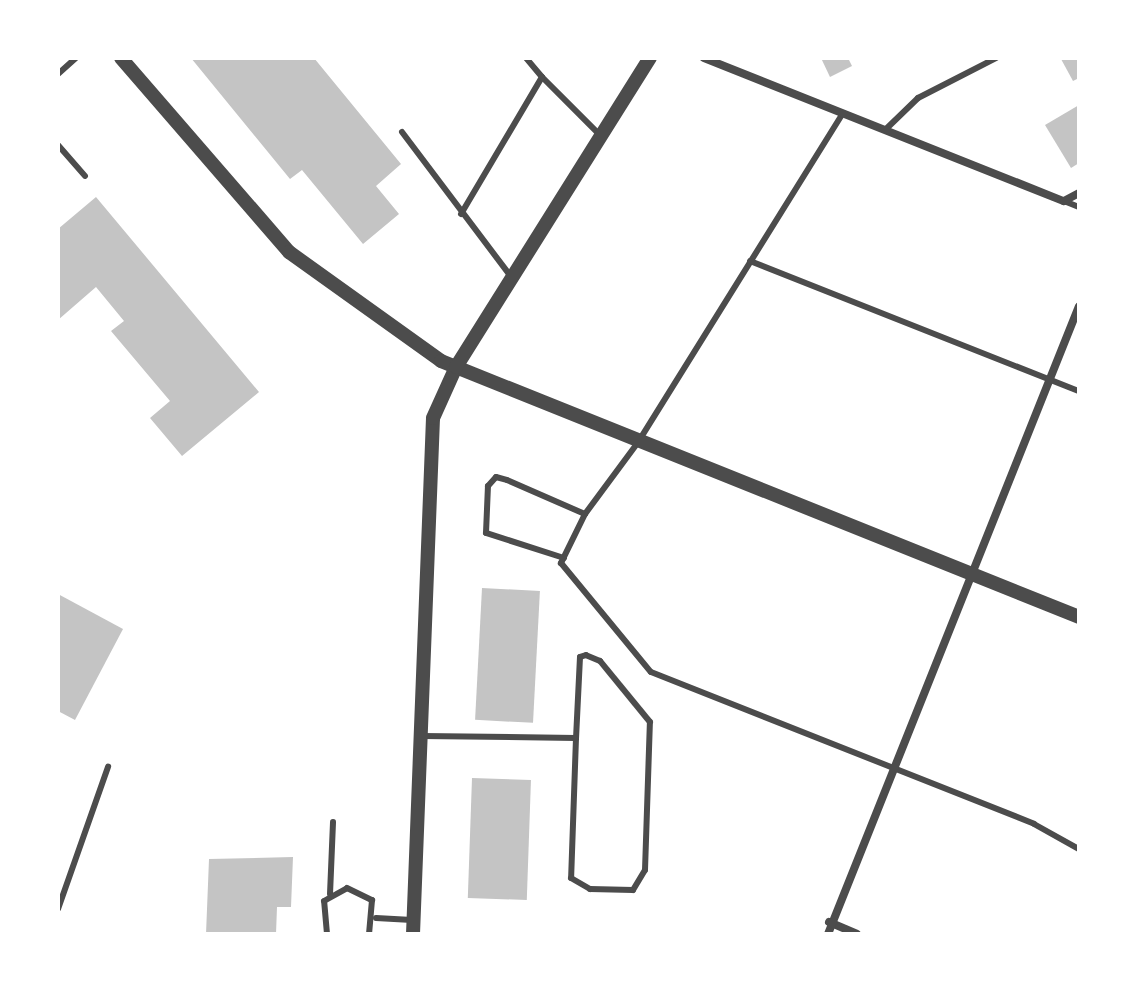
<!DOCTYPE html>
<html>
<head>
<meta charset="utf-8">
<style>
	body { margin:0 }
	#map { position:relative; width:1137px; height:992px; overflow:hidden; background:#fff; font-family:"DejaVu Sans",sans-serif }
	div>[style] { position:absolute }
	.building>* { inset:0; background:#c4c4c4; transform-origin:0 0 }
	.service>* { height:6px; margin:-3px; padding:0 3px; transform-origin:3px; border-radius:3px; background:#4c4c4c }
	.minor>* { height:8px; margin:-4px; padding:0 4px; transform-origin:4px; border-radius:4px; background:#4c4c4c }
	.tertiary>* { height:14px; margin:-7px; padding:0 7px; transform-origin:7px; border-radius:7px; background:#4c4c4c }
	span { translate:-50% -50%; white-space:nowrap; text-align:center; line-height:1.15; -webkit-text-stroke:6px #fff; paint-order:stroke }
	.frame { position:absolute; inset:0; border:60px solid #fff; pointer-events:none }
</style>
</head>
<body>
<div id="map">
	<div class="building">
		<div style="clip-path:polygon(191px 58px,314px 58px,401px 164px,376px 186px,399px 214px,363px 244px,302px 170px,290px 179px)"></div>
		<div style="clip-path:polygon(821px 58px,848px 58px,852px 66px,830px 77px)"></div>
		<div style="clip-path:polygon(1079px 58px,1079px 78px,1073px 81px,1061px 59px)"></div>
		<div style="clip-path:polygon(1079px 105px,1079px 163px,1071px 168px,1045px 125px)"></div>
		<div style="clip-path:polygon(96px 197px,259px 392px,182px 456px,150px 418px,170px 401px,111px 331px,124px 321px,96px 287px,58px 320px,58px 229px)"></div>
		<div style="left:482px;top:588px;width:58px;height:132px;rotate:3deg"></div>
		<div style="clip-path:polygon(58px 594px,123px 629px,75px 720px,58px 711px)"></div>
		<div style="left:472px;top:778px;width:59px;height:120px;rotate:2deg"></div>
		<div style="clip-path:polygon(293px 857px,291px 907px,277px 907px,276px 934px,206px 934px,209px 859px)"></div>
	</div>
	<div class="service">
		<div style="left:58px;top:74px;width:24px;rotate:-42deg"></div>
		<div style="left:542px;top:77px;width:81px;rotate:45deg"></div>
		<div style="left:843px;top:113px;width:386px;rotate:121.9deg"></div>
		<div style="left:639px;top:441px;width:91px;rotate:126.5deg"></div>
		<div style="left:585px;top:514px;width:55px;rotate:116.1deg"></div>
		<div style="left:561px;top:563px;width:141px;rotate:50.5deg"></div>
		<div style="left:651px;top:672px;width:412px;rotate:21.6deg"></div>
		<div style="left:1034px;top:824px;width:51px;rotate:29.1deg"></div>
		<div style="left:885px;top:130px;width:46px;rotate:-44.1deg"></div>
		<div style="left:918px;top:98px;width:88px;rotate:-27.1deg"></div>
		<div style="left:402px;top:132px;width:183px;rotate:53deg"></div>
		<div style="left:58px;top:145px;width:41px;rotate:48.9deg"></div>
		<div style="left:1064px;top:201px;width:16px;rotate:22deg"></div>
		<div style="left:461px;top:214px;width:159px;rotate:-59.4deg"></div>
		<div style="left:542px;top:77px;width:25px;rotate:-130deg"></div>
		<div style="left:750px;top:261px;width:354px;rotate:21.6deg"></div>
		<div style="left:564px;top:558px;width:82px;rotate:-162.2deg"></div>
		<div style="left:486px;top:533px;width:47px;rotate:-87.6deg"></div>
		<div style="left:488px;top:486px;width:12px;rotate:-48deg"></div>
		<div style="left:496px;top:477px;width:11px;rotate:15deg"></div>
		<div style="left:507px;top:480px;width:85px;rotate:23.6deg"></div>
		<div style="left:422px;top:736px;width:154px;rotate:0.7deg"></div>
		<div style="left:576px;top:738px;width:140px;rotate:92deg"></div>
		<div style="left:571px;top:878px;width:22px;rotate:30deg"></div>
		<div style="left:590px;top:889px;width:43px;rotate:1.3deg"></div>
		<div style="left:633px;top:890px;width:23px;rotate:-59deg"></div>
		<div style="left:645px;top:870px;width:148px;rotate:-88.1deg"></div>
		<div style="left:650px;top:722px;width:79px;rotate:-129.3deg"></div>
		<div style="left:600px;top:661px;width:15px;rotate:-157deg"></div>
		<div style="left:586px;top:655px;width:6px;rotate:162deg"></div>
		<div style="left:580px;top:657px;width:81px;rotate:92.8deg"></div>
		<div style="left:330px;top:894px;width:72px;rotate:-87.6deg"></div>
		<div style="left:58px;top:909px;width:151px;rotate:-70.6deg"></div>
		<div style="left:376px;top:918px;width:36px;rotate:3deg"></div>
		<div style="left:327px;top:934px;width:33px;rotate:-95deg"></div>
		<div style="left:324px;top:901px;width:26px;rotate:-29deg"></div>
		<div style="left:347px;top:888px;width:28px;rotate:26deg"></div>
		<div style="left:372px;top:900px;width:34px;rotate:95deg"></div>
	</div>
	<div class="minor">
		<div style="left:704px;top:58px;width:387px;rotate:21.7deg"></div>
		<div style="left:1064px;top:201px;width:17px;rotate:-28deg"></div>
		<div style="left:829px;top:922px;width:30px;rotate:23deg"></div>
		<div style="left:828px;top:934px;width:676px;rotate:-68.21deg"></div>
	</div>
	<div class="tertiary">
		<div style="left:121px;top:58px;width:257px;rotate:49.1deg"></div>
		<div style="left:289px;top:252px;width:187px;rotate:35.6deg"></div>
		<div style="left:441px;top:361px;width:687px;rotate:21.86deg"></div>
		<div style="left:413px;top:934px;width:516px;rotate:-87.78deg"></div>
		<div style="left:433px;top:418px;width:56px;rotate:-65.7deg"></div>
		<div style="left:456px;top:367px;width:365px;rotate:-57.9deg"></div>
	</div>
	<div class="frame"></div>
</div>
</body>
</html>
